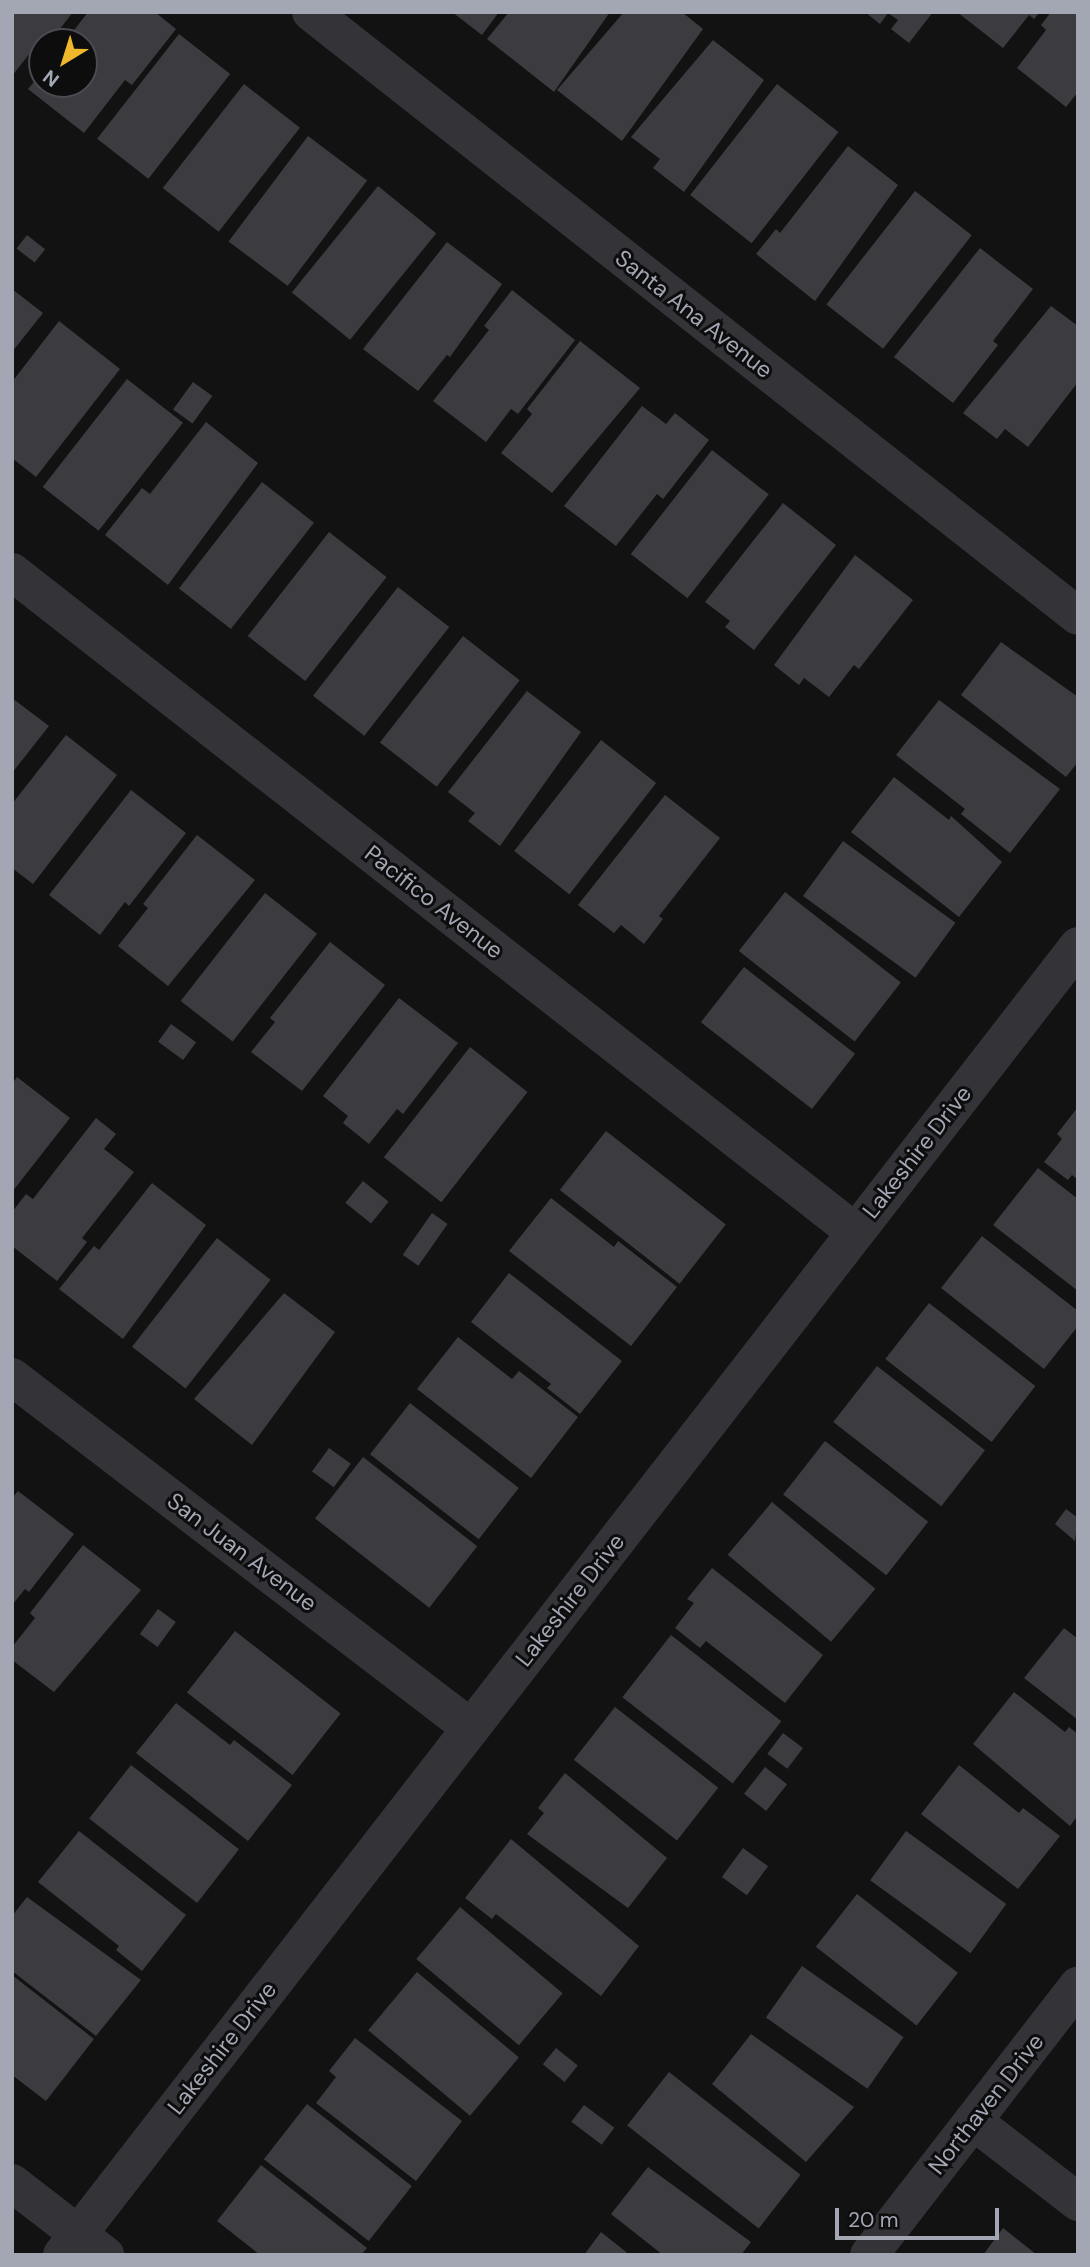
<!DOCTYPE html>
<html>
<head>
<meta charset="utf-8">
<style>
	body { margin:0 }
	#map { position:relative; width:1090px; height:2267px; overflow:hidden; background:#121213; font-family:"DM Sans",sans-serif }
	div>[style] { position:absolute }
	.building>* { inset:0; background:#3c3c40; transform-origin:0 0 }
	.minor>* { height:38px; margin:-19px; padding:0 19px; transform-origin:19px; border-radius:19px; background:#333338 }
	span { translate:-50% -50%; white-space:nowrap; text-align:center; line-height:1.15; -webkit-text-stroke:6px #0d0d0e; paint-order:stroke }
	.street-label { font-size:23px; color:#a3a7b4 }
	.frame { position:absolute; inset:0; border:14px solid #a3a7b4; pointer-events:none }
	.north { position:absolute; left:28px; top:28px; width:70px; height:70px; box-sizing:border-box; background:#0d0d0e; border:2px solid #494b50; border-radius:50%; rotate:218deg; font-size:19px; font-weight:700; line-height:28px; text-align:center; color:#a3a7b4 }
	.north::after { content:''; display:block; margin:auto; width:24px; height:32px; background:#f0b72d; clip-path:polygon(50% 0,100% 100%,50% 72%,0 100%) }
	.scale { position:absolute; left:835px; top:2208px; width:164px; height:32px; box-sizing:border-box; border:4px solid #a3a7b4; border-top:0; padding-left:9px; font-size:21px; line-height:24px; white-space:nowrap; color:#a3a7b4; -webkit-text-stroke:5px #0d0d0e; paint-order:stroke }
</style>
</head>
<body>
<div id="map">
	<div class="building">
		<div style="clip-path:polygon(12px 12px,73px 12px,50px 42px,41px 39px,12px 76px)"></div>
		<div style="clip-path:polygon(88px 12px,155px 12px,176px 29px,132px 85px,125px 80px,84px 133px,28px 89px,42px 72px,42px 84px,84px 84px,84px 42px,65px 42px)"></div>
		<div style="clip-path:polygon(452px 12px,499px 12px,482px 35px)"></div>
		<div style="clip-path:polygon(509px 12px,610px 12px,554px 92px,487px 39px)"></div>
		<div style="clip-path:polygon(624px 12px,682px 12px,703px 29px,622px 141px,557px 90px)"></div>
		<div style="clip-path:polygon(865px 12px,933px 12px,909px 43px,891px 29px,898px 20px,888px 13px,880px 24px)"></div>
		<div style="clip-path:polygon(957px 12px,1040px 12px,1034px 19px,1029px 15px,1003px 48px)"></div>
		<div style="clip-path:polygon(1051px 12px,1078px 12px,1078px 92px,1066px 107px,1017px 68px,1046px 30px,1041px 25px)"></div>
		<div style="left:179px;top:34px;width:65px;height:133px;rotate:38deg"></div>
		<div style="clip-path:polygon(713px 40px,764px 80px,684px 192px,653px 168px,660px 159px,631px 137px)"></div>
		<div style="left:244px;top:84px;width:71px;height:132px;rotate:38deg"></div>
		<div style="left:777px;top:84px;width:78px;height:141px;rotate:38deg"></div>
		<div style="left:308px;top:136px;width:74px;height:132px;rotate:37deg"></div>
		<div style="clip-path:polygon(848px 146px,898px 185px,815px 301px,756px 254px,776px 229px,780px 233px)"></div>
		<div style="left:378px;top:186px;width:75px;height:137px;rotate:39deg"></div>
		<div style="left:915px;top:191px;width:72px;height:144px;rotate:38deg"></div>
		<div style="left:27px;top:235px;width:23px;height:17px;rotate:38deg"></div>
		<div style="clip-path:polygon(447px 242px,502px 284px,450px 357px,447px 355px,418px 391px,363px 349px)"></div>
		<div style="clip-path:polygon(980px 248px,1033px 289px,993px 341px,998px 345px,953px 403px,894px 357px)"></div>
		<div style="clip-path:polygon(12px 289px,43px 313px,12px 352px)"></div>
		<div style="clip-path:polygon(512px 290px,575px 340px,518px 414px,511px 409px,486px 442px,433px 401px,489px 330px,484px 326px)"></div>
		<div style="clip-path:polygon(1051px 306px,1078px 326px,1078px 382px,1028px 447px,1005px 429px,997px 439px,963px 413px)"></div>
		<div style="clip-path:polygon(59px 321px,120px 369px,36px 477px,12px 458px,12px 382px)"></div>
		<div style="clip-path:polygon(580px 341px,640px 388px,552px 493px,501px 453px,532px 414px,527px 409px)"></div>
		<div style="left:127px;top:379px;width:71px;height:137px;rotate:38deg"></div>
		<div style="left:193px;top:382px;width:24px;height:34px;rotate:36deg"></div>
		<div style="clip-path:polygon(642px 406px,666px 424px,675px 413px,709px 440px,663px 499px,657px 494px,616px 546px,564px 506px)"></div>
		<div style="clip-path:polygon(206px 422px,258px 463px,168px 585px,105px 535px,142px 488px,150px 494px)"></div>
		<div style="left:712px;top:450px;width:72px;height:132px;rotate:38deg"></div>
		<div style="left:262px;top:482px;width:66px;height:135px;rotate:38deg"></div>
		<div style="clip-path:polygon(783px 503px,836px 545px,754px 650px,725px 627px,730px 621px,705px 602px)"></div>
		<div style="left:329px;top:532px;width:73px;height:132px;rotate:38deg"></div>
		<div style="clip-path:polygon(855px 555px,913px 600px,859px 669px,854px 665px,829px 697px,804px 678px,799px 685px,774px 665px)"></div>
		<div style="left:398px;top:587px;width:65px;height:138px;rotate:38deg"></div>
		<div style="left:463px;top:636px;width:72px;height:135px;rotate:38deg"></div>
		<div style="clip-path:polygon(1001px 642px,1078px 697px,1078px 762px,1066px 777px,961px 695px)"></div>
		<div style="clip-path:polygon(527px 691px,581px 732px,500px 846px,468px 821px,475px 813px,448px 792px)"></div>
		<div style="clip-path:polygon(12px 698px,49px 726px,12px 773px)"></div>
		<div style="clip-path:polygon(939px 700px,1060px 789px,1010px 853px,961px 814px,965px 809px,896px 755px)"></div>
		<div style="clip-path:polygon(66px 735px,117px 775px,33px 884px,12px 868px,12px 804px)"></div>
		<div style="left:601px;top:740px;width:70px;height:141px;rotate:38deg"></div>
		<div style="clip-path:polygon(894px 777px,949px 820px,951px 816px,1002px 862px,959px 917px,851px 832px)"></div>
		<div style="clip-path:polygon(131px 790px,186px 833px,129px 906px,125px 902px,100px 935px,49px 895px)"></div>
		<div style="clip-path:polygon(665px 795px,720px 838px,659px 916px,663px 919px,644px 944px,621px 925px,614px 933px,578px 905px)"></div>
		<div style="clip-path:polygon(197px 835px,255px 880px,168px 986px,118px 946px,148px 908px,143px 904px)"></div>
		<div style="left:843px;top:841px;width:139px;height:68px;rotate:36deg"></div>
		<div style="left:785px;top:892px;width:147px;height:75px;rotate:38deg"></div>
		<div style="left:265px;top:893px;width:66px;height:137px;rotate:38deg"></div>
		<div style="clip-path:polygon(330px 942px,385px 985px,302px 1091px,251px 1052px,275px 1022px,270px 1018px)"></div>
		<div style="left:744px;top:967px;width:141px;height:70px;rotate:38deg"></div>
		<div style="clip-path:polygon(399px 998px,458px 1043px,403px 1114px,397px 1109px,369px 1144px,343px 1123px,348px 1116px,323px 1096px)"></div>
		<div style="left:171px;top:1024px;width:31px;height:22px;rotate:36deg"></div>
		<div style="left:470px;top:1047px;width:73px;height:140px;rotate:38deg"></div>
		<div style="clip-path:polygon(17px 1077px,70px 1118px,12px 1192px,12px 1084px)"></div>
		<div style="clip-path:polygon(1078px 1107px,1078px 1180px,1072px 1175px,1068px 1180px,1044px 1162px,1062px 1139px,1057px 1134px)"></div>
		<div style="clip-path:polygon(96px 1118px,116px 1134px,104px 1149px,134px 1172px,82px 1238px,87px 1242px,57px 1281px,12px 1246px,12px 1212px,26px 1194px,33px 1199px)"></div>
		<div style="left:606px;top:1131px;width:152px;height:75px;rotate:38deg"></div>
		<div style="clip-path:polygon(1038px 1168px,1078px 1199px,1078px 1291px,993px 1225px)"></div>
		<div style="left:363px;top:1181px;width:33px;height:28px;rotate:39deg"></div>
		<div style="clip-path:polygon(152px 1183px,206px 1225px,123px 1339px,59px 1289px,94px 1246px,99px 1250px)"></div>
		<div style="clip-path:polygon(551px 1198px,614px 1247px,618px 1241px,677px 1287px,631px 1346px,509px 1251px)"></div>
		<div style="left:432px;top:1213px;width:19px;height:51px;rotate:35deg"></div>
		<div style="clip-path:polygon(982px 1236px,1078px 1311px,1078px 1326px,1044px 1369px,941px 1288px)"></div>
		<div style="left:217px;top:1238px;width:68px;height:138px;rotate:38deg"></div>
		<div style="clip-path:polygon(509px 1273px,622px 1361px,580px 1414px,547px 1388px,551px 1384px,471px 1322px)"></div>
		<div style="clip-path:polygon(284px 1293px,335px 1332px,252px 1445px,194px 1399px)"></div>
		<div style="left:929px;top:1303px;width:135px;height:71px;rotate:38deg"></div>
		<div style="clip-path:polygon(458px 1337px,512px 1379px,519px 1371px,578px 1417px,531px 1478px,417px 1389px)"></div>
		<div style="left:877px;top:1366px;width:137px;height:71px;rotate:38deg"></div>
		<div style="left:410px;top:1403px;width:138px;height:65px;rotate:38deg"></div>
		<div style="left:825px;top:1441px;width:131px;height:68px;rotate:38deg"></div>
		<div style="left:329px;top:1448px;width:27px;height:29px;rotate:36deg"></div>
		<div style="left:363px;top:1457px;width:145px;height:78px;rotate:38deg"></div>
		<div style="clip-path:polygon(18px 1491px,74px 1534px,29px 1592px,25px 1589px,12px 1605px,12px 1498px)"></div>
		<div style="left:772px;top:1502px;width:135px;height:69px;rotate:40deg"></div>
		<div style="clip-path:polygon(1066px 1509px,1078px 1518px,1075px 1541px,1055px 1524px)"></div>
		<div style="clip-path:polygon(83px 1545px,141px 1590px,54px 1692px,12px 1660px,12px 1647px,35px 1618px,30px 1613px)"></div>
		<div style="clip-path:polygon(712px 1568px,823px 1655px,785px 1703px,706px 1641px,700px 1648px,675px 1628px,694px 1603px,687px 1599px)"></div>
		<div style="left:158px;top:1609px;width:22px;height:31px;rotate:36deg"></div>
		<div style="clip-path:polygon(1064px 1628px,1078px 1639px,1078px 1720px,1024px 1678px)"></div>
		<div style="left:235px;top:1631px;width:134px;height:78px;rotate:38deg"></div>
		<div style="left:671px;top:1635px;width:140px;height:79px;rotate:38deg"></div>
		<div style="clip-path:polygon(1014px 1692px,1065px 1732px,1069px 1727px,1078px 1734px,1078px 1815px,1070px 1826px,973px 1744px)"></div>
		<div style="clip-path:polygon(176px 1703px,230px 1745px,234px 1740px,292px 1785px,248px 1841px,136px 1753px)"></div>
		<div style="left:615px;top:1707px;width:131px;height:67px;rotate:38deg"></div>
		<div style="left:783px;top:1733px;width:25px;height:26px;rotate:37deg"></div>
		<div style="left:131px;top:1765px;width:137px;height:68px;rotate:38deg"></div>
		<div style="clip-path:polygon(959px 1765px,1019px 1813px,1023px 1808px,1060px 1836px,1018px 1889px,921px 1814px)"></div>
		<div style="left:765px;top:1767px;width:28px;height:34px;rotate:38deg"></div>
		<div style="clip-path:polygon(565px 1773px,667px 1858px,628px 1908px,527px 1834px,544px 1813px,538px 1808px)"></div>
		<div style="clip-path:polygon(79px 1831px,186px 1915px,142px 1971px,116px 1950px,119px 1946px,38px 1882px)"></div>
		<div style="left:906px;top:1831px;width:124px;height:61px;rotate:36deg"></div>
		<div style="clip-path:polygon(511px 1839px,639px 1946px,601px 1996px,496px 1914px,492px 1919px,465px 1898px)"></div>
		<div style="left:743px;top:1848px;width:31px;height:36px;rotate:36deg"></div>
		<div style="left:857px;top:1894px;width:128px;height:67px;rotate:38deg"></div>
		<div style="clip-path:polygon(27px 1897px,141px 1980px,96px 2036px,12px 1971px,12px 1916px)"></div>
		<div style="left:460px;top:1907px;width:134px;height:68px;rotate:40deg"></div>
		<div style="left:802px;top:1966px;width:124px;height:63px;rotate:35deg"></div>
		<div style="left:417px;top:1972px;width:133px;height:76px;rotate:40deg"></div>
		<div style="clip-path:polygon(12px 1975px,94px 2039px,46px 2101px,12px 2075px)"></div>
		<div style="clip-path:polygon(751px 2034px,854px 2107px,806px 2162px,712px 2084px)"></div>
		<div style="clip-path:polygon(355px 2038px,462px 2121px,416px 2181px,316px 2103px,336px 2077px,329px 2071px)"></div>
		<div style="left:556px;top:2048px;width:28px;height:21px;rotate:39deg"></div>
		<div style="left:669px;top:2072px;width:167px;height:68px;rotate:38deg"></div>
		<div style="left:307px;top:2104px;width:133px;height:70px;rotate:38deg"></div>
		<div style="left:584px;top:2105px;width:38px;height:21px;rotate:37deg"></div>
		<div style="clip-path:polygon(261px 2165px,367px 2248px,361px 2255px,260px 2255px,217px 2221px)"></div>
		<div style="clip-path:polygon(648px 2167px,751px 2242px,741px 2255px,663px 2255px,611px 2214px)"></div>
		<div style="clip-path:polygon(1003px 2228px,1037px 2255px,983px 2255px)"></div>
		<div style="clip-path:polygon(601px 2232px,630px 2255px,584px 2255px)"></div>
	</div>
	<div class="minor">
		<div style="left:311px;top:12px;width:976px;rotate:38.22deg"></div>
		<div style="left:12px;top:572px;width:1071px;rotate:38.06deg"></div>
		<div style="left:12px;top:1377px;width:578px;rotate:37.41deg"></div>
		<div style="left:973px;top:2121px;width:133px;rotate:37.6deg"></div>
		<div style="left:12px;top:2183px;width:118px;rotate:37.7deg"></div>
		<div style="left:62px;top:2255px;width:1657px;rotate:-52.18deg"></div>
		<div style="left:869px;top:2255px;width:341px;rotate:-52.2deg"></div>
	</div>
	<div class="street-label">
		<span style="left:694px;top:314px;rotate:38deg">Santa Ana Avenue</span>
		<span style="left:434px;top:902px;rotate:38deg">Pacifico Avenue</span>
		<span style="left:917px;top:1152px;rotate:-52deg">Lakeshire Drive</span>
		<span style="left:242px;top:1552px;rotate:37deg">San Juan Avenue</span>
		<span style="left:570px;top:1600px;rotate:-52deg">Lakeshire Drive</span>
		<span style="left:222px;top:2048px;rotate:-52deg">Lakeshire Drive</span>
		<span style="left:986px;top:2104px;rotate:-52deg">Northaven Drive</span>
	</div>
	<div class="frame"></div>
	<div class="north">N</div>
	<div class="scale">20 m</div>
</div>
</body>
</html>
